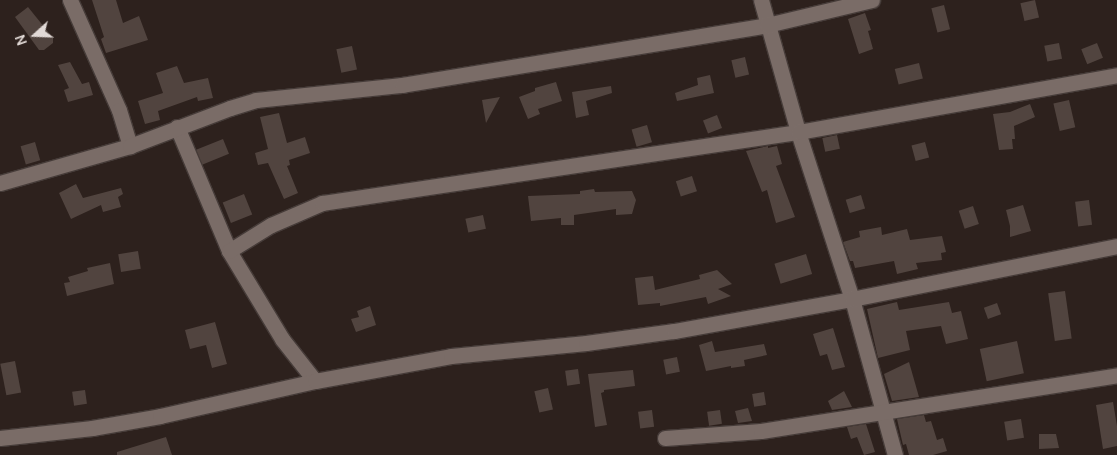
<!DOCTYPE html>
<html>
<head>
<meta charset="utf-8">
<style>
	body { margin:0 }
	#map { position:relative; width:1117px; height:455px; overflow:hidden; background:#2d211d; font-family:Manrope,sans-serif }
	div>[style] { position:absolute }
	.building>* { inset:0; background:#51443f; transform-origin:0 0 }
	.roads { filter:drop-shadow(1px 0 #463c39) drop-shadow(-1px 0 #463c39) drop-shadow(0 1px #463c39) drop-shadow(0 -1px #463c39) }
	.minor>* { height:15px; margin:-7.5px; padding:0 7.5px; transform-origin:7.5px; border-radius:7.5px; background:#7a6c67 }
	span { translate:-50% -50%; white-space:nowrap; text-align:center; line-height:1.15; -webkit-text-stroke:5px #2d211d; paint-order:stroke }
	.north { position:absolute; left:10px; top:10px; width:50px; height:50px; -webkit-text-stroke:4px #2d211d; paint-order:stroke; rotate:250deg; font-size:14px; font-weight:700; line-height:20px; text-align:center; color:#e1d9d6 }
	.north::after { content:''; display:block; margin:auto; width:18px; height:22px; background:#e1d9d6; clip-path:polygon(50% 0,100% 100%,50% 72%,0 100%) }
</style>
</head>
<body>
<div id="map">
	<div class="building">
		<div style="clip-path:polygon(92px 0,116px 0,123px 23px,139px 16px,148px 40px,106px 53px,101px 39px,104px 37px)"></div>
		<div style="left:1035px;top:0;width:18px;height:15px;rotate:77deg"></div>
		<div style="left:944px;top:5px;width:25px;height:13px;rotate:76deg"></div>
		<div style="clip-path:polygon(28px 7px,53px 38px,53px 43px,44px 50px,39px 50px,15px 17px)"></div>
		<div style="clip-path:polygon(865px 13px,871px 30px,868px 31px,873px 49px,859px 54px,848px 19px)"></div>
		<div style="left:1059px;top:43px;width:16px;height:15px;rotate:79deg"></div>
		<div style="left:1097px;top:43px;width:16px;height:17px;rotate:68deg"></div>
		<div style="left:352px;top:46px;width:24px;height:16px;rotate:78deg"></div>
		<div style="left:745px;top:57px;width:18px;height:14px;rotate:77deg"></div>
		<div style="clip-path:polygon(70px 62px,82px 84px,89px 82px,93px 95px,68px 102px,64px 90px,69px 88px,58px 65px)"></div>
		<div style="left:919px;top:63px;width:16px;height:25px;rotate:76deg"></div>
		<div style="clip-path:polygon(177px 66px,184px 83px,208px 78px,213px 98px,198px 101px,197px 97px,158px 111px,160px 120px,145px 124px,138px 101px,163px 93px,156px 73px)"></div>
		<div style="clip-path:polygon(710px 75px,714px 93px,677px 101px,675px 93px,698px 85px,697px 78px)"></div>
		<div style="clip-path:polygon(556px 82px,562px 101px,538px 109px,540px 114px,528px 119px,519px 97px,535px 91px,535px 88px)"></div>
		<div style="clip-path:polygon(611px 86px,612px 93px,586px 101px,589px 115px,576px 118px,572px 92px)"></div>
		<div style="clip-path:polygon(500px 97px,486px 123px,482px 100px)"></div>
		<div style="left:1069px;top:100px;width:28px;height:16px;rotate:77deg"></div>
		<div style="clip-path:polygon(1030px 104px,1035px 117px,1014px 126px,1015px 139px,1012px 139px,1013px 149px,999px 150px,993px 114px,1010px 112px)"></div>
		<div style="clip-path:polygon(279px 113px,287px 143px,305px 137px,310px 153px,289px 160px,290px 165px,287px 166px,298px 193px,284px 199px,268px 163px,258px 165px,255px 153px,268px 149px,260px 117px)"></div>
		<div style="left:717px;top:115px;width:14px;height:15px;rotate:69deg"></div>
		<div style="left:647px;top:125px;width:18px;height:16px;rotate:74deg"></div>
		<div style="left:837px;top:135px;width:14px;height:15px;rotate:78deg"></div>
		<div style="left:223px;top:139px;width:16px;height:29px;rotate:68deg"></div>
		<div style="left:35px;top:142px;width:19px;height:15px;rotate:74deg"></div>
		<div style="left:925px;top:142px;width:16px;height:14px;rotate:75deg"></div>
		<div style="clip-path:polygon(768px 146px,768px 148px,777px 146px,782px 164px,776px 166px,795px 217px,776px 223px,767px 190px,762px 192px,746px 151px)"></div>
		<div style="left:692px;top:176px;width:16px;height:17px;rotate:72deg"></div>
		<div style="clip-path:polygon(76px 184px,83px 198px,121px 188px,123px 194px,118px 197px,121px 207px,103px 212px,101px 205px,71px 219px,59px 193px)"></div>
		<div style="clip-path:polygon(594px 189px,595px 192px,632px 191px,636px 200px,632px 214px,616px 215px,616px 209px,574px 215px,574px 225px,561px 225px,561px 218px,531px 221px,528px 196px,580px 194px,580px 191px)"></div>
		<div style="left:244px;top:194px;width:22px;height:23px;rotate:68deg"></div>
		<div style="left:861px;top:195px;width:14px;height:16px;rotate:73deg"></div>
		<div style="left:1089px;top:200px;width:25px;height:14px;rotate:83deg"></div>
		<div style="clip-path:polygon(1023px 205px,1031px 231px,1010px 237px,1010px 226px,1006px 210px)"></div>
		<div style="left:973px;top:206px;width:19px;height:15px;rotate:72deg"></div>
		<div style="left:483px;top:215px;width:14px;height:18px;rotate:78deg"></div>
		<div style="clip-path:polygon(881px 227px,882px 235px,907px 229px,910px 240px,942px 236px,946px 252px,941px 253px,942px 260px,916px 263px,918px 269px,897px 274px,894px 261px,855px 268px,853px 261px,850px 261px,843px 242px,860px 237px,859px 231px)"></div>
		<div style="left:138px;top:251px;width:18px;height:20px;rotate:81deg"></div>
		<div style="left:806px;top:254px;width:21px;height:33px;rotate:73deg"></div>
		<div style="clip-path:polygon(110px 263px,114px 284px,67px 296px,64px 283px,70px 282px,68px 277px,88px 271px,87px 268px)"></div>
		<div style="clip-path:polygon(717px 270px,732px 284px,718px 289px,731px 296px,708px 304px,706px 297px,660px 306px,660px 303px,638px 305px,635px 278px,653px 276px,655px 290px,700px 279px,699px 275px)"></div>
		<div style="left:1065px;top:291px;width:48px;height:17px;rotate:82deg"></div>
		<div style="clip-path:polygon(897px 302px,899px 310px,949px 302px,952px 313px,961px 311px,968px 339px,946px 344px,941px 326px,906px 331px,910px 350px,878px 358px,867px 309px)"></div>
		<div style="left:997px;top:303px;width:12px;height:14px;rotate:70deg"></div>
		<div style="clip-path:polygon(370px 306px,376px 325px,356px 332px,351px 319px,359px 317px,357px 311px)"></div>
		<div style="clip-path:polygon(215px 322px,227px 364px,212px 368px,206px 345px,190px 349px,185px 330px)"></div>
		<div style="clip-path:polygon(833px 328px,845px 367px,832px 370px,827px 354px,820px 356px,813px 334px)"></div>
		<div style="clip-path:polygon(712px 341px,715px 352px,764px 344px,767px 355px,744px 360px,745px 366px,731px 368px,731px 366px,706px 371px,699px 345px)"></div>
		<div style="left:1017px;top:341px;width:33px;height:38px;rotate:78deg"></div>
		<div style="left:677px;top:357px;width:15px;height:14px;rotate:79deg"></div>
		<div style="left:15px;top:361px;width:32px;height:15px;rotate:79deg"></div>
		<div style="clip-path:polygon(909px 362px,919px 397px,892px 401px,884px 374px)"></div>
		<div style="left:578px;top:369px;width:15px;height:13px;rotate:82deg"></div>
		<div style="clip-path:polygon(633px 370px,635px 386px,604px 390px,604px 392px,601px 393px,607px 425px,595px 427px,588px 374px)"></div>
		<div style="left:548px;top:388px;width:22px;height:14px;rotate:77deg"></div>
		<div style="left:85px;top:390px;width:14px;height:13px;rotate:82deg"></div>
		<div style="clip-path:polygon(844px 391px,852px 407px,832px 410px,828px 401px)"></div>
		<div style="left:764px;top:392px;width:13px;height:12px;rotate:81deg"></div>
		<div style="clip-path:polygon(1113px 402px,1117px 426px,1117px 446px,1103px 449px,1096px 405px)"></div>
		<div style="clip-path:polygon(748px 408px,752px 421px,738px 423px,735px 411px)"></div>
		<div style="left:652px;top:410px;width:17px;height:14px;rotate:83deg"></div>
		<div style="left:720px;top:410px;width:14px;height:13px;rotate:82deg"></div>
		<div style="clip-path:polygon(924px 415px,926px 422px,931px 421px,937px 440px,943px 438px,947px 451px,933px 455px,909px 455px,906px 444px,903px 445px,897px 419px)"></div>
		<div style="left:1021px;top:419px;width:19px;height:17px;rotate:81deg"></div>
		<div style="clip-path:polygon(866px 424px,875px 452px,864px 455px,857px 437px,851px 439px,847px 427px)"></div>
		<div style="clip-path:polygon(1039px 434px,1056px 434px,1059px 448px,1039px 449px)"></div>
		<div style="clip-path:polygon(166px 437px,172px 455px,117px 455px,117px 452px)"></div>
	</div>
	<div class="roads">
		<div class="minor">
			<div style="left:70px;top:0;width:120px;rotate:66deg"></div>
			<div style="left:119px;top:110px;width:38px;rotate:73deg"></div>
			<div style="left:761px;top:0;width:137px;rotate:74.3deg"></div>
			<div style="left:798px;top:132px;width:176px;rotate:72.1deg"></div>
			<div style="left:852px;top:299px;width:162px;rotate:74.6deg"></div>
			<div style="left:177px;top:127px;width:134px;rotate:67.2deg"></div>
			<div style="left:229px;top:251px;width:103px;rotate:58.9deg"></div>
			<div style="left:282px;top:339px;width:53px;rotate:51.8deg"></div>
			<div style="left:0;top:183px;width:135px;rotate:-15.9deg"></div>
			<div style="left:130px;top:146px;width:107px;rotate:-20.8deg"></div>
			<div style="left:230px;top:108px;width:27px;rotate:-17deg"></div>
			<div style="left:256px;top:100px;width:147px;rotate:-5.9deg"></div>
			<div style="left:402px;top:85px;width:370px;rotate:-9.3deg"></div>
			<div style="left:767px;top:25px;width:108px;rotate:-13.4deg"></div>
			<div style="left:229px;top:251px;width:49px;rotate:-31.8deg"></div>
			<div style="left:271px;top:225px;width:56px;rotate:-23.3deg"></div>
			<div style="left:322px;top:203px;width:481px;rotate:-8.5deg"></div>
			<div style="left:798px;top:132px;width:324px;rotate:-10.1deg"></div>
			<div style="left:0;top:438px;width:93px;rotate:-6.2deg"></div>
			<div style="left:92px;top:428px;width:69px;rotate:-10deg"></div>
			<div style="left:160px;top:416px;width:159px;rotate:-12.7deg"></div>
			<div style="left:315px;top:381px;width:138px;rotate:-10.4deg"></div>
			<div style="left:451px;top:356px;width:136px;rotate:-5.5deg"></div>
			<div style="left:586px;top:343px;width:89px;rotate:-7.8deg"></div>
			<div style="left:674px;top:331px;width:181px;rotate:-10.2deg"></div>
			<div style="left:852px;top:299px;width:270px;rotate:-11.3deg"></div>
			<div style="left:665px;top:438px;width:96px;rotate:-4.2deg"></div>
			<div style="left:761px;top:431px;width:360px;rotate:-8.9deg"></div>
		</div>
	</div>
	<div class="north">N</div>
</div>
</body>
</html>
